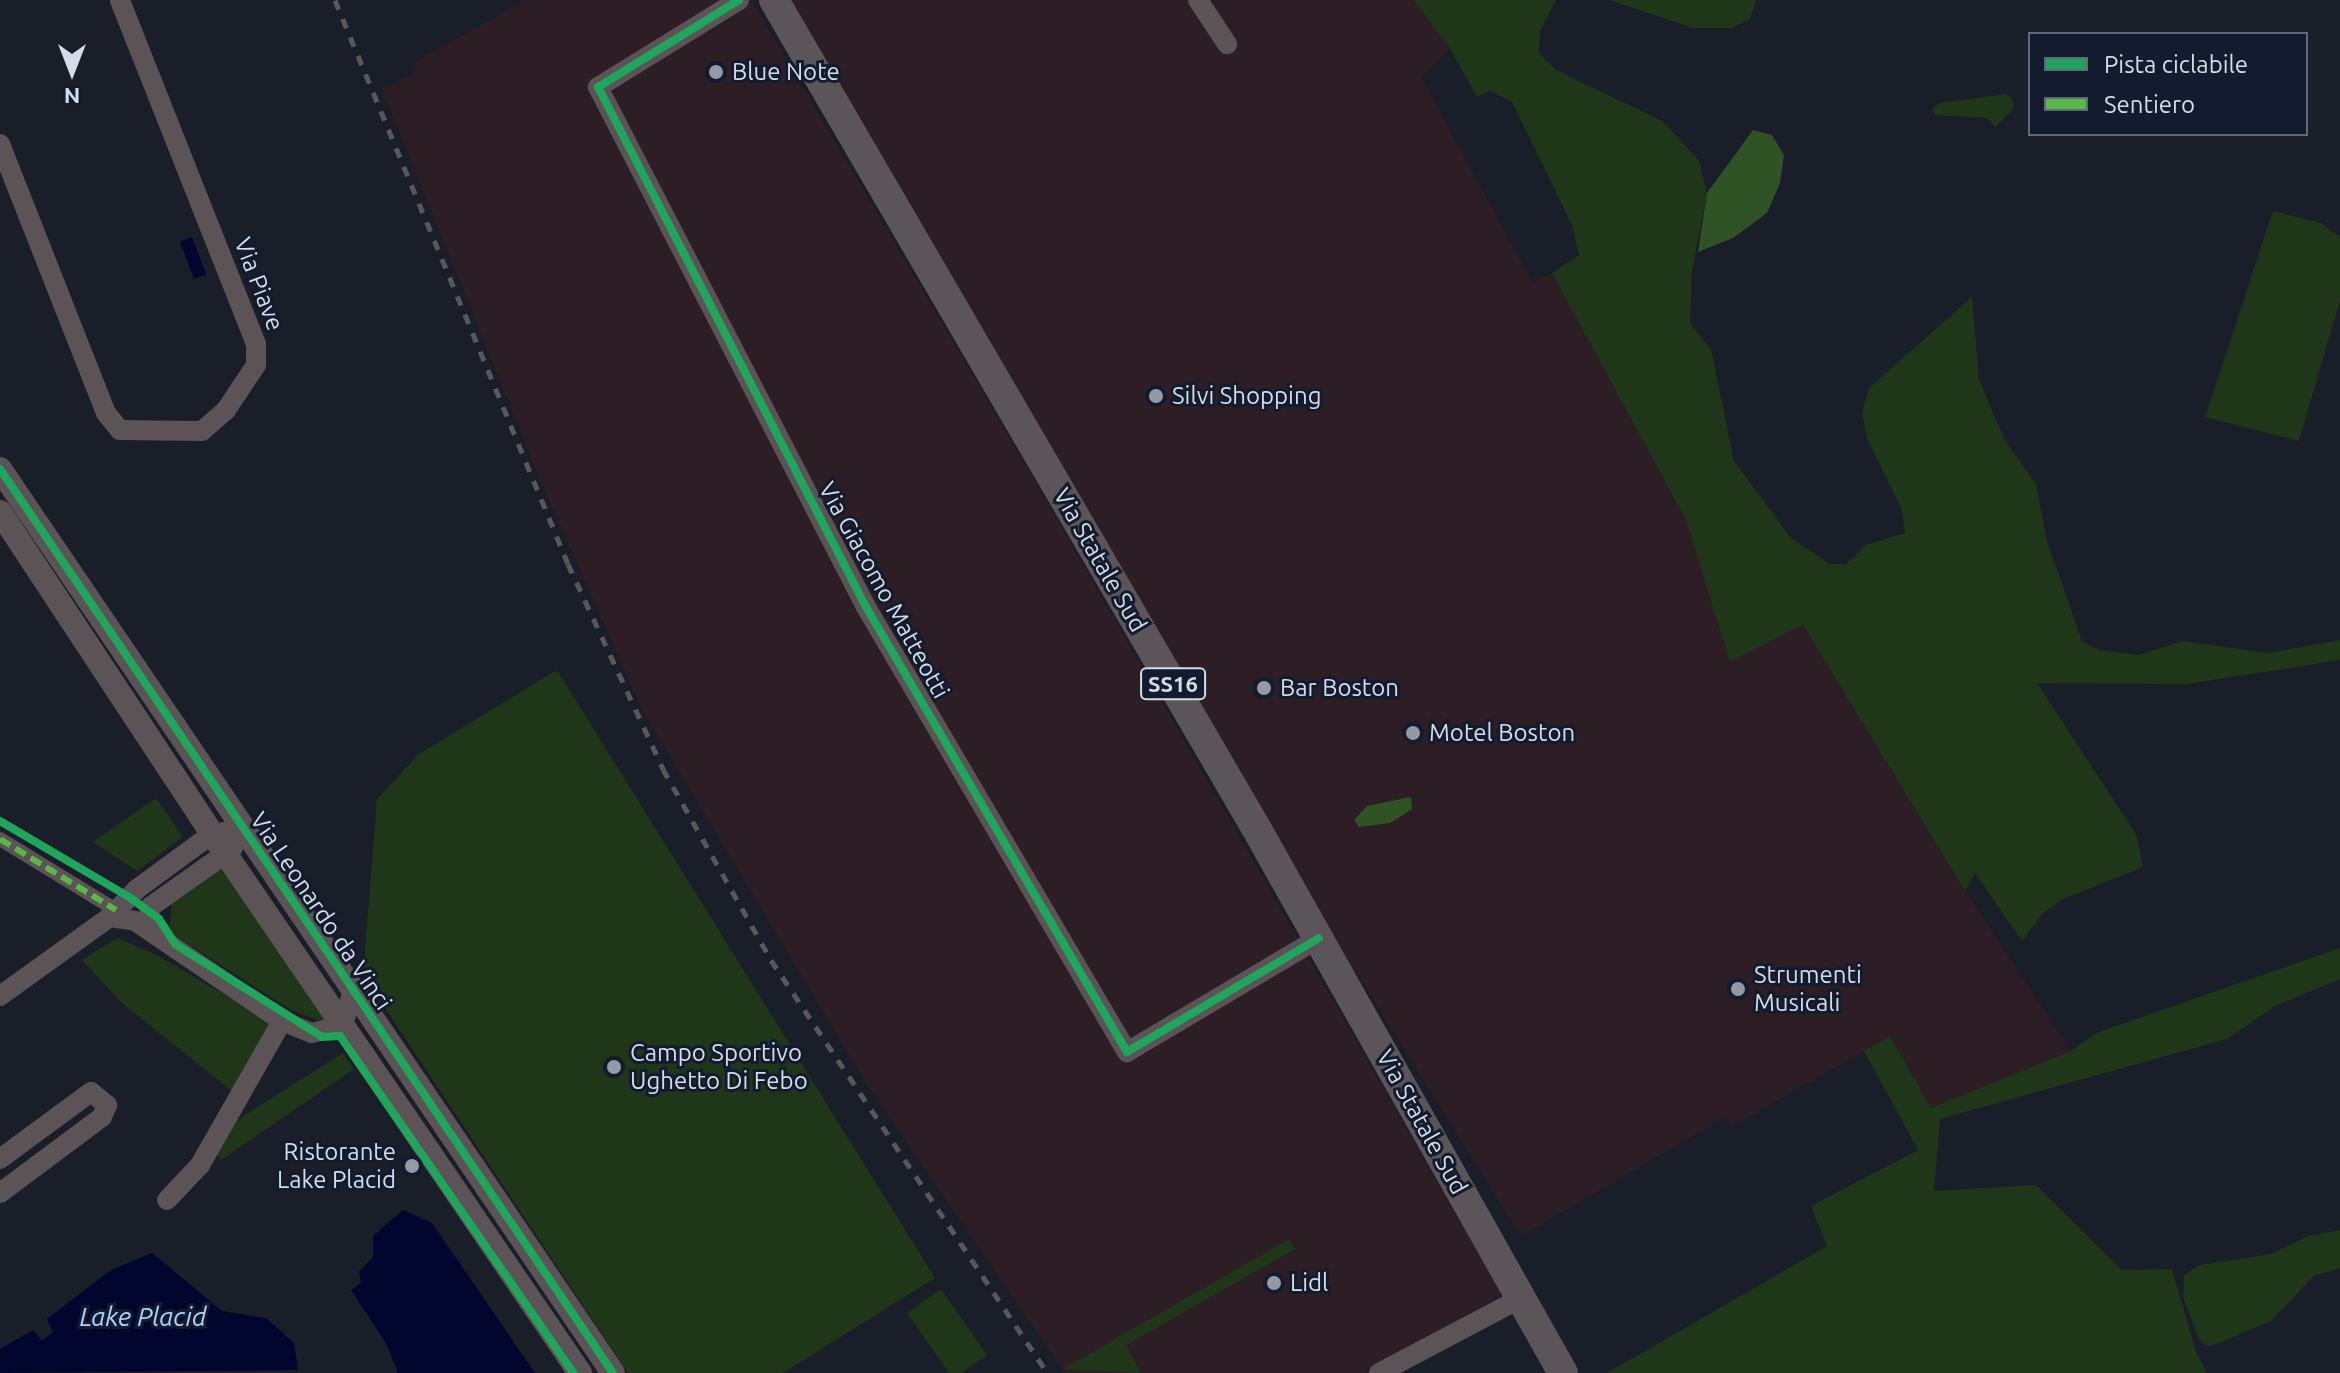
<!DOCTYPE html>
<html>
<head>
<meta charset="utf-8">
<style>
	body { margin:0 }
	#map { position:relative; width:2340px; height:1373px; overflow:hidden; background:#191e28; font-family:Ubuntu,sans-serif }
	div>[style] { position:absolute }
	.commercial>* { inset:0; background:#2d1e25 }
	.green>* { inset:0; background:#1f3619 }
	.forest>* { inset:0; background:#305326 }
	.water>* { inset:0; background:#02052d; transform-origin:0 0 }
	.pedestrian>* { height:14px; margin:-7px; padding:0 7px; transform-origin:7px; border-radius:7px; background:#5b5355 }
	.minor>* { height:20px; margin:-10px; padding:0 10px; transform-origin:10px; border-radius:10px; background:#5b5355 }
	.tertiary>* { height:24px; margin:-12px; padding:0 12px; transform-origin:12px; border-radius:12px; background:#5b5355 }
	.primary>* { height:30px; margin:-15px; padding:0 15px; transform-origin:15px; border-radius:15px; background:#5b5458 }
	.rail>* { height:5px; margin-top:-2.5px; transform-origin:0; background:repeating-linear-gradient(90deg,#5a575c 0 10px,transparent 0 20px) }
	.quiet>* { height:6px; margin-top:-3px; transform-origin:0; background:repeating-linear-gradient(90deg,#58b947 0 12px,transparent 0 18px) }
	.cycleway>* { height:8px; margin:-4px; padding:0 4px; transform-origin:4px; border-radius:4px; background:#20a55d }
	.dots>* { width:22px; height:22px; translate:-50% -50%; box-sizing:border-box; border:4px solid #131c2e; border-radius:50% }
	span { translate:-50% -50%; white-space:nowrap; text-align:center; line-height:1.15; -webkit-text-stroke:6px #131c2e; paint-order:stroke }
	.shield-label span { padding:2px 6px; background:#131c2e; border:2px solid; border-radius:6px; -webkit-text-stroke-width:0 }
	.shield-label { font-size:22px; color:#d5dce8; font-weight:700 }
	.poi-label { font-size:24px; color:#d5dce8 }
	.left { translate:0 -50%; text-align:left }
	.right { translate:-100% -50%; text-align:right }
	.street-label { font-size:24px; color:#d5dce8 }
	.water-label { font-size:26px; color:#b3cffe; font-style:italic }
	.legend { position:absolute; left:2028px; top:32px; width:280px; height:104px; box-sizing:border-box; background:#131c2e; border:2px solid #616978; margin:0; padding:10px 14px; list-style:none; font-size:24px; color:#d5dce8 }
	.legend li { display:flex; align-items:center; gap:16px; height:40px }
	.legend b { width:40px; border:2px solid #616978 }
	.north { position:absolute; left:32px; top:32px; width:80px; height:80px; -webkit-text-stroke:6px #131c2e; paint-order:stroke; rotate:180deg; font-size:22px; font-weight:700; line-height:32px; text-align:center; color:#d5dce8 }
	.north::after { content:''; display:block; margin:auto; width:28px; height:36px; background:#d5dce8; clip-path:polygon(50% 0,100% 100%,50% 72%,0 100%) }
</style>
</head>
<body>
<div id="map">
	<div class="commercial">
		<div style="clip-path:polygon(526px 0,751px 0,1027px 467px,1502px 1295px,1364px 1373px,1065px 1373px,866px 1083px,642px 709px,542px 484px,382px 89px,414px 74px,415px 62px)"></div>
		<div style="clip-path:polygon(792px 0,1413px 0,1450px 48px,1421px 77px,1532px 282px,1552px 273px,1686px 520px,1730px 662px,1803px 625px,1965px 891px,2071px 1051px,1931px 1108px,1890px 1036px,1733px 1126px,1725px 1117px,1521px 1236px,1323px 919px)"></div>
	</div>
	<div class="green">
		<div style="clip-path:polygon(1413px 0,1556px 0,1540px 31px,1539px 53px,1556px 70px,1664px 122px,1699px 161px,1707px 193px,1692px 271px,1690px 324px,1711px 349px,1734px 461px,1791px 538px,1830px 564px,1846px 564px,1866px 545px,1905px 533px,1902px 510px,1867px 438px,1862px 414px,1869px 388px,1972px 297px,1979px 379px,2004px 439px,2036px 484px,2047px 541px,2082px 641px,2099px 650px,2139px 655px,2182px 641px,2268px 653px,2340px 640px,2340px 660px,2187px 684px,2037px 683px,2136px 834px,2143px 867px,2063px 899px,2043px 913px,2022px 941px,1975px 873px,1965px 891px,1803px 625px,1730px 662px,1686px 520px,1552px 273px,1579px 255px,1572px 225px,1512px 102px,1490px 91px,1477px 97px,1450px 48px)"></div>
		<div style="clip-path:polygon(1609px 0,1755px 0,1756px 2px,1750px 19px,1732px 28px,1693px 28px)"></div>
		<div style="clip-path:polygon(2006px 94px,2013px 99px,2013px 109px,1995px 127px,1987px 118px,1935px 115px,1932px 109px,1939px 103px)"></div>
		<div style="clip-path:polygon(2273px 211px,2321px 223px,2340px 237px,2340px 300px,2299px 441px,2205px 417px)"></div>
		<div style="clip-path:polygon(557px 670px,935px 1278px,783px 1373px,628px 1373px,363px 975px,377px 799px,419px 754px)"></div>
		<div style="clip-path:polygon(156px 798px,183px 837px,137px 871px,93px 842px)"></div>
		<div style="clip-path:polygon(218px 865px,328px 1024px,291px 1010px,169px 932px,172px 902px)"></div>
		<div style="clip-path:polygon(117px 938px,155px 954px,273px 1023px,233px 1092px,123px 1004px,82px 960px)"></div>
		<div style="clip-path:polygon(2340px 948px,2340px 979px,2275px 1006px,2227px 1039px,1940px 1119px,1934px 1191px,2036px 1185px,2122px 1270px,2172px 1269px,2196px 1352px,2207px 1373px,1607px 1373px,1827px 1246px,1811px 1206px,1918px 1150px,1864px 1051px,1890px 1036px,1931px 1108px,2071px 1051px,2096px 1033px)"></div>
		<div style="clip-path:polygon(343px 1053px,354px 1069px,221px 1160px,212px 1149px,223px 1129px)"></div>
		<div style="clip-path:polygon(2340px 1230px,2340px 1268px,2314px 1276px,2271px 1321px,2209px 1347px,2199px 1340px,2183px 1297px,2184px 1275px,2200px 1265px,2271px 1254px,2308px 1236px)"></div>
		<div style="clip-path:polygon(1289px 1239px,1295px 1249px,1126px 1345px,1141px 1373px,1063px 1369px)"></div>
		<div style="clip-path:polygon(941px 1289px,987px 1355px,962px 1373px,949px 1373px,907px 1313px)"></div>
	</div>
	<div class="forest">
		<div style="clip-path:polygon(1753px 130px,1772px 135px,1784px 155px,1780px 183px,1767px 213px,1733px 238px,1698px 252px,1707px 193px)"></div>
		<div style="clip-path:polygon(1411px 797px,1412px 809px,1390px 823px,1359px 827px,1354px 820px,1367px 806px)"></div>
	</div>
	<div class="water">
		<div style="left:192px;top:237px;width:40px;height:13px;rotate:69deg"></div>
		<div style="clip-path:polygon(403px 1210px,432px 1223px,535px 1373px,398px 1373px,386px 1343px,351px 1290px,361px 1283px,359px 1272px,373px 1257px,373px 1236px)"></div>
		<div style="clip-path:polygon(152px 1253px,222px 1311px,266px 1318px,294px 1343px,298px 1370px,0 1373px,0 1349px,33px 1330px,42px 1341px,53px 1332px,47px 1319px,111px 1270px)"></div>
	</div>
	<div class="pedestrian">
		<div style="left:0;top:839px;width:136px;rotate:31.5deg"></div>
	</div>
	<div class="minor">
		<div style="left:739px;top:0;width:166px;rotate:148.3deg"></div>
		<div style="left:598px;top:87px;width:585px;rotate:62.73deg"></div>
		<div style="left:866px;top:607px;width:516px;rotate:59.61deg"></div>
		<div style="left:1127px;top:1052px;width:223px;rotate:-30.7deg"></div>
		<div style="left:1198px;top:0;width:53px;rotate:56.6deg"></div>
		<div style="left:0;top:144px;width:289px;rotate:68.5deg"></div>
		<div style="left:106px;top:413px;width:22px;rotate:51deg"></div>
		<div style="left:120px;top:430px;width:82px;rotate:0.7deg"></div>
		<div style="left:202px;top:431px;width:32px;rotate:-41deg"></div>
		<div style="left:226px;top:410px;width:54px;rotate:-56.3deg"></div>
		<div style="left:256px;top:365px;width:21px;rotate:-90deg"></div>
		<div style="left:256px;top:344px;width:370px;rotate:-111.6deg"></div>
		<div style="left:110px;top:917px;width:25px;rotate:9deg"></div>
		<div style="left:135px;top:921px;width:178px;rotate:34.2deg"></div>
		<div style="left:282px;top:1021px;width:32px;rotate:22deg"></div>
		<div style="left:312px;top:1033px;width:32px;rotate:-14deg"></div>
		<div style="left:343px;top:1025px;width:35px;rotate:-74deg"></div>
		<div style="left:0;top:996px;width:135px;rotate:-35.7deg"></div>
		<div style="left:110px;top:917px;width:39px;rotate:-46deg"></div>
		<div style="left:137px;top:889px;width:93px;rotate:-36.3deg"></div>
		<div style="left:212px;top:834px;width:29px;rotate:-10deg"></div>
		<div style="left:241px;top:829px;width:22px;rotate:114deg"></div>
		<div style="left:232px;top:849px;width:100px;rotate:144.7deg"></div>
		<div style="left:150px;top:907px;width:22px;rotate:95deg"></div>
		<div style="left:0;top:1159px;width:113px;rotate:-36.4deg"></div>
		<div style="left:91px;top:1092px;width:21px;rotate:39deg"></div>
		<div style="left:107px;top:1105px;width:13px;rotate:113deg"></div>
		<div style="left:102px;top:1117px;width:127px;rotate:143.3deg"></div>
		<div style="left:167px;top:1200px;width:48px;rotate:-46.7deg"></div>
		<div style="left:200px;top:1165px;width:166px;rotate:-60.3deg"></div>
		<div style="left:1379px;top:1373px;width:161px;rotate:-27.8deg"></div>
	</div>
	<div class="tertiary">
		<div style="left:0;top:469px;width:1092px;rotate:55.86deg"></div>
		<div style="left:0;top:512px;width:386px;rotate:56.6deg"></div>
		<div style="left:212px;top:834px;width:653px;rotate:55.68deg"></div>
	</div>
	<div class="primary">
		<div style="left:774px;top:0;width:956px;rotate:59.79deg"></div>
		<div style="left:1255px;top:826px;width:628px;rotate:60.62deg"></div>
	</div>
	<div class="rail">
		<div style="left:335px;top:0;width:610px;rotate:67.55deg"></div>
		<div style="left:568px;top:564px;width:226px;rotate:65.1deg"></div>
		<div style="left:663px;top:769px;width:219px;rotate:60.5deg"></div>
		<div style="left:771px;top:960px;width:497px;rotate:56.2deg"></div>
	</div>
	<div class="quiet">
		<div style="left:0;top:839px;width:136px;rotate:31.5deg"></div>
	</div>
	<div class="cycleway">
		<div style="left:739px;top:0;width:166px;rotate:148.3deg"></div>
		<div style="left:598px;top:87px;width:585px;rotate:62.73deg"></div>
		<div style="left:866px;top:607px;width:516px;rotate:59.61deg"></div>
		<div style="left:1127px;top:1052px;width:223px;rotate:-30.7deg"></div>
		<div style="left:0;top:469px;width:1092px;rotate:55.86deg"></div>
		<div style="left:0;top:821px;width:150px;rotate:30.5deg"></div>
		<div style="left:129px;top:897px;width:37px;rotate:36deg"></div>
		<div style="left:159px;top:919px;width:30px;rotate:57deg"></div>
		<div style="left:175px;top:944px;width:174px;rotate:32.3deg"></div>
		<div style="left:322px;top:1037px;width:18px;rotate:-3deg"></div>
		<div style="left:340px;top:1036px;width:410px;rotate:55.3deg"></div>
	</div>
	<div class="dots">
		<div style="left:716px;top:72px;background:#939aa5"></div>
		<div style="left:1156px;top:396px;background:#939aa5"></div>
		<div style="left:1264px;top:688px;background:#939aa5"></div>
		<div style="left:1413px;top:733px;background:#939aa5"></div>
		<div style="left:1738px;top:989px;background:#939aa5"></div>
		<div style="left:614px;top:1067px;background:#939aa5"></div>
		<div style="left:412px;top:1166px;background:#939aa5"></div>
		<div style="left:1274px;top:1283px;background:#939aa5"></div>
	</div>
	<div class="shield-label">
		<span style="left:1173px;top:684px">SS16</span>
	</div>
	<div class="poi-label">
		<span class="left" style="left:732px;top:72px">Blue Note</span>
		<span class="left" style="left:1172px;top:396px">Silvi Shopping</span>
		<span class="left" style="left:1280px;top:688px">Bar Boston</span>
		<span class="left" style="left:1429px;top:733px">Motel Boston</span>
		<span class="left" style="left:1754px;top:989px">Strumenti<br>Musicali</span>
		<span class="left" style="left:630px;top:1067px">Campo Sportivo<br>Ughetto Di Febo</span>
		<span class="right" style="left:396px;top:1166px">Ristorante<br>Lake Placid</span>
		<span class="left" style="left:1290px;top:1283px">Lidl</span>
	</div>
	<div class="street-label">
		<span style="left:259px;top:284px;rotate:69deg">Via Piave</span>
		<span style="left:1100px;top:560px;rotate:60deg">Via Statale Sud</span>
		<span style="left:884px;top:590px;rotate:61deg">Via Giacomo Matteotti</span>
		<span style="left:321px;top:911px;rotate:56deg">Via Leonardo da Vinci</span>
		<span style="left:1422px;top:1122px;rotate:61deg">Via Statale Sud</span>
	</div>
	<div class="water-label">
		<span style="left:143px;top:1317px">Lake Placid</span>
	</div>
	<ul class="legend">
	<li><b style="height:10px;background:#20a55d"></b>Pista ciclabile</li>
	<li><b style="height:10px;background:#58b947"></b>Sentiero</li>
	</ul>
	<div class="north">N</div>
</div>
</body>
</html>
